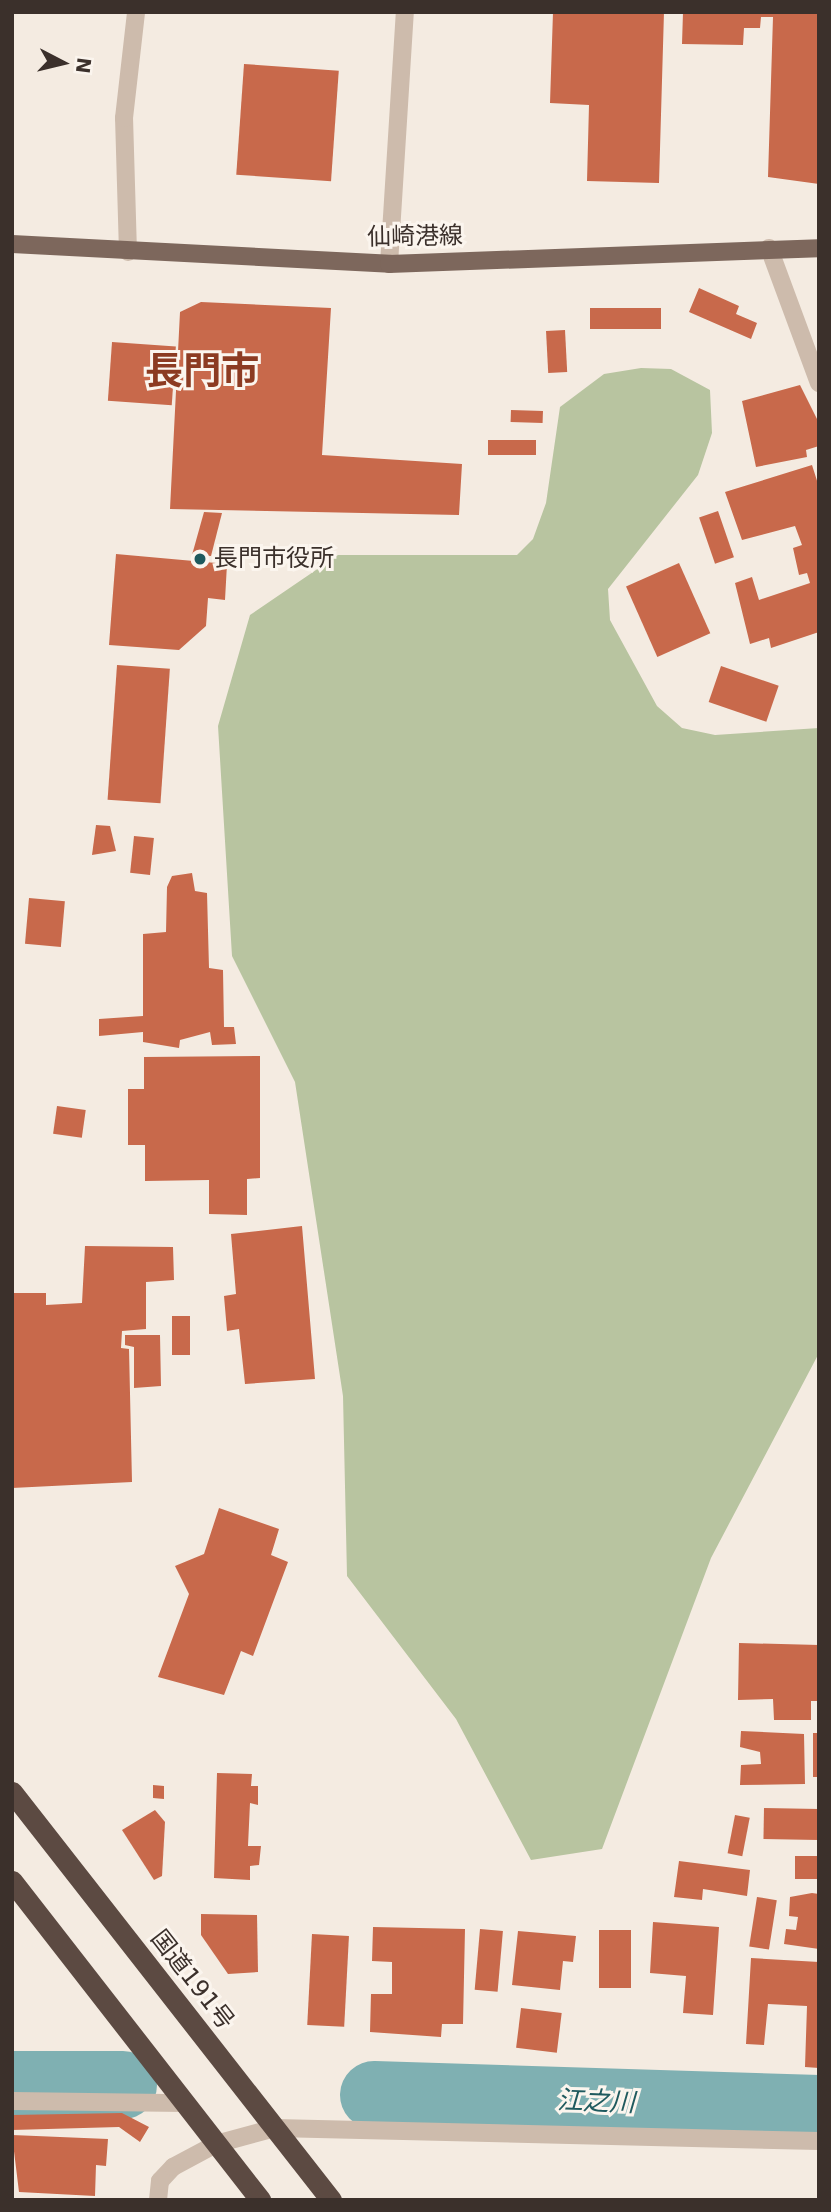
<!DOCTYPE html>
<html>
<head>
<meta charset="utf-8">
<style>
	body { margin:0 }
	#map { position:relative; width:831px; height:2212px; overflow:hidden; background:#f4ebe1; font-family:"DejaVu Sans","Noto Sans JP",sans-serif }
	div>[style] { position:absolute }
	.green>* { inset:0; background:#b8c4a0 }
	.river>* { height:68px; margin:-34px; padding:0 34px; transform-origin:34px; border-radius:34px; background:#7fb0b2 }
	.building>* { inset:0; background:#c8694b; transform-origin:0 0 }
	.minor>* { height:18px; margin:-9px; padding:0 9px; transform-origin:9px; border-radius:9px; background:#cdbbac }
	.major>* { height:18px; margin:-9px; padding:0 9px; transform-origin:9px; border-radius:9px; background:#7d675c }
	.highway>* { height:21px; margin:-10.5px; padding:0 10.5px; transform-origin:10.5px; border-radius:10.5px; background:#5c4a42 }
	.dots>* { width:19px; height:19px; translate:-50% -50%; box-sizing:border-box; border:4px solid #fbf5ee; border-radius:50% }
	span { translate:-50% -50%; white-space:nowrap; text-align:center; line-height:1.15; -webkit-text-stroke:6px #fbf5ee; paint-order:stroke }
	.street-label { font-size:24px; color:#3b302b }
	.poi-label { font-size:24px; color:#3b302b }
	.left { translate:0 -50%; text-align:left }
	.water-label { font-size:26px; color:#1f5a5e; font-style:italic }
	.town-label { font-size:38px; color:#8c3b22; font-weight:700 }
	.frame { position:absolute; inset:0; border:14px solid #3b302b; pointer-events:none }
	.north { position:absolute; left:28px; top:28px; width:70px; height:70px; -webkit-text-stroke:5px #fbf5ee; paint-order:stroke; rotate:97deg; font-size:19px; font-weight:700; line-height:28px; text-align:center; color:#3b302b }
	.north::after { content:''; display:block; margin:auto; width:24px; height:32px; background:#3b302b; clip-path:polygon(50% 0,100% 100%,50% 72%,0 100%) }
</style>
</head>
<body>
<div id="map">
	<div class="green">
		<div style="clip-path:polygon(641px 368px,671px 369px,710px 390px,712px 433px,698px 475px,608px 589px,610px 620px,657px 706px,682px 728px,715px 735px,819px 728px,819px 1353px,711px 1558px,602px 1849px,531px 1860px,456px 1719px,347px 1576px,343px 1396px,295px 1082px,232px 956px,218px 726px,250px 615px,338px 555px,517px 555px,533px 539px,546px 503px,560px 407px,604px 374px)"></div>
	</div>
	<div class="river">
		<div style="left:12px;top:2085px;width:111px"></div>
		<div style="left:374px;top:2095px;width:445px;rotate:1.8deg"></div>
	</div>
	<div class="building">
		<div style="clip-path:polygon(553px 12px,664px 12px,659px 183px,587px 181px,589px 105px,550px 103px)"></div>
		<div style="clip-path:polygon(683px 12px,819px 12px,819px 184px,768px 177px,773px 17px,761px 17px,760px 28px,744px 28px,743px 45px,682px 44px)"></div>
		<div style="left:244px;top:64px;width:95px;height:111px;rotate:4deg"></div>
		<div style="clip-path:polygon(699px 288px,739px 306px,736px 314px,757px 323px,751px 339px,689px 312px)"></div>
		<div style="clip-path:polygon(201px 302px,331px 308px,322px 455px,462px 464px,459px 515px,170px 509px,180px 312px)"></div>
		<div style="left:661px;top:308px;width:21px;height:71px;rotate:90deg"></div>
		<div style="left:565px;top:330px;width:42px;height:19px;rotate:87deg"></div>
		<div style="left:112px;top:342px;width:64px;height:59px;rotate:4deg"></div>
		<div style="clip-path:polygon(800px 385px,819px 423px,819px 446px,806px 450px,807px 457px,756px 467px,742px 401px)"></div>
		<div style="left:511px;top:410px;width:32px;height:12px;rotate:2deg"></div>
		<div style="left:536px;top:440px;width:15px;height:48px;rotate:90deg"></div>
		<div style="clip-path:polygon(812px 465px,819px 487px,819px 632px,771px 648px,769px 638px,750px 644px,735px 583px,752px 577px,759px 600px,810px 583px,807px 573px,799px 575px,793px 548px,802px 545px,795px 526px,742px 540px,725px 492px)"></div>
		<div style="left:718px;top:511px;width:49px;height:20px;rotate:71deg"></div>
		<div style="clip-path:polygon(204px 512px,222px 513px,211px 556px,192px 555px)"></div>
		<div style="clip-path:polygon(116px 554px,227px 564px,225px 600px,208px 598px,206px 626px,179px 650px,109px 645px)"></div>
		<div style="left:679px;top:563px;width:77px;height:58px;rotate:66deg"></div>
		<div style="left:117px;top:665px;width:53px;height:135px;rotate:4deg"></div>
		<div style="left:721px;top:666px;width:61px;height:38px;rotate:19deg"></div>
		<div style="clip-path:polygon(96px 825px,110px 826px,116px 851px,92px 855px)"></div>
		<div style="left:134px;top:836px;width:20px;height:37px;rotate:6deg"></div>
		<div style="clip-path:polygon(192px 873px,195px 891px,207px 893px,209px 968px,223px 970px,224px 1027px,234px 1027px,236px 1044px,212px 1045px,210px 1032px,180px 1040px,179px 1048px,143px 1042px,143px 1032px,99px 1036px,99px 1019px,143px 1016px,143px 934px,166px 932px,167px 887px,172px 876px)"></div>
		<div style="left:29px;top:898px;width:36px;height:46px;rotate:5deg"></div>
		<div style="clip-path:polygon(260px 1056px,260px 1178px,247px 1179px,247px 1215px,209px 1214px,209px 1180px,145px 1181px,145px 1145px,128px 1145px,128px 1089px,144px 1089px,144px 1057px)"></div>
		<div style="left:57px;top:1106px;width:29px;height:28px;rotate:8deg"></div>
		<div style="clip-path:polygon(302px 1226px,315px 1379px,245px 1384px,239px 1329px,227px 1331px,224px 1296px,236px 1294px,231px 1234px)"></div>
		<div style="clip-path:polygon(85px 1246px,173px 1247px,174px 1280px,146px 1282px,146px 1329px,122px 1331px,121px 1348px,129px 1349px,132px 1482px,12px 1488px,12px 1293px,46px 1293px,46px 1305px,82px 1303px)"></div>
		<div style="left:172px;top:1316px;width:18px;height:39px"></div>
		<div style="clip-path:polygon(125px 1335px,160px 1335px,161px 1386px,134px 1388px,134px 1347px,125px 1345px)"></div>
		<div style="clip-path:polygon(219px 1508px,279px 1529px,271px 1555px,288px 1562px,253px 1656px,241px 1651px,224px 1695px,158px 1677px,189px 1594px,175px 1566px,204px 1554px)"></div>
		<div style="clip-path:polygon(739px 1643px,819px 1645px,819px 1701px,811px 1701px,811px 1720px,774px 1720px,773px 1699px,738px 1700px)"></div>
		<div style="clip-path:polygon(741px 1731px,804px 1734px,805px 1784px,740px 1785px,741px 1765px,761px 1764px,760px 1752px,740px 1747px)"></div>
		<div style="left:813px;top:1733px;width:6px;height:44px"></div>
		<div style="clip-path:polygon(217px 1773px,252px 1774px,251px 1786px,258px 1786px,258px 1805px,250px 1803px,248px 1846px,261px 1846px,259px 1865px,250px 1866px,250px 1880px,214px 1878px)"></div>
		<div style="clip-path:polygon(153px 1785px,164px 1786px,164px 1799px,153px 1798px)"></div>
		<div style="left:764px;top:1808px;width:55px;height:31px;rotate:1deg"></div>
		<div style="clip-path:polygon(155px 1810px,165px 1822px,162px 1876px,154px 1880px,122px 1830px)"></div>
		<div style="left:735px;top:1815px;width:15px;height:39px;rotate:11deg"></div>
		<div style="left:795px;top:1856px;width:24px;height:23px"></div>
		<div style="clip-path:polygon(679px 1861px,750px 1870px,747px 1896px,703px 1889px,702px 1900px,674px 1897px)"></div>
		<div style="clip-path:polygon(812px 1893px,819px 1894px,819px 1949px,784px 1944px,786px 1929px,796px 1930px,798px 1917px,789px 1916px,790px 1897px)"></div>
		<div style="left:757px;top:1897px;width:20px;height:50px;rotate:9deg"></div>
		<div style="clip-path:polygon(201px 1914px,257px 1915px,258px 1972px,228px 1974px,201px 1935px)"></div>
		<div style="clip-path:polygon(653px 1922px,719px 1927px,713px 2015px,683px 2013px,686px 1976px,650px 1973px)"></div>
		<div style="clip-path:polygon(373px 1927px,465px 1929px,463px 2024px,442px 2024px,441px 2037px,370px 2032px,371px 1994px,392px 1994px,392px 1962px,372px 1961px)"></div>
		<div style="left:480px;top:1929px;width:23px;height:61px;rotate:5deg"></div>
		<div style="left:599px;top:1930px;width:32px;height:58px"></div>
		<div style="clip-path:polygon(518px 1931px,576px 1936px,573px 1962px,563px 1961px,560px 1990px,512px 1985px)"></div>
		<div style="left:312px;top:1934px;width:37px;height:91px;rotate:3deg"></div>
		<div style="clip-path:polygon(751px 1958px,819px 1962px,819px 2068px,805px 2067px,807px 2006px,768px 2004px,764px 2045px,746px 2044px)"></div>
		<div style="left:521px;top:2008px;width:41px;height:40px;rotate:7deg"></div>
		<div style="clip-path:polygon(122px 2113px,149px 2127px,140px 2142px,119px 2127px,12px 2130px,12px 2115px)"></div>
		<div style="clip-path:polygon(12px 2135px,108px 2139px,106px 2166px,96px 2165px,95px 2196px,19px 2192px)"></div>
	</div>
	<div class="minor">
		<div style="left:769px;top:248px;width:144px;rotate:69.7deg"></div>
		<div style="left:128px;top:252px;width:134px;rotate:-91.7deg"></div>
		<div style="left:124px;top:118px;width:107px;rotate:-83.5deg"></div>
		<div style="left:389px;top:264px;width:253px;rotate:-86.4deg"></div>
		<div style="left:12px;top:2101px;width:174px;rotate:0.7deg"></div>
		<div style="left:158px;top:2200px;width:19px;rotate:-84deg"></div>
		<div style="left:160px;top:2181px;width:19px;rotate:-47deg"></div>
		<div style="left:173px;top:2167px;width:49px;rotate:-28.1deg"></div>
		<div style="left:216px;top:2144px;width:61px;rotate:-15.2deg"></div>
		<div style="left:275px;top:2128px;width:544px;rotate:1.37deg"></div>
	</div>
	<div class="major">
		<div style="left:12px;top:244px;width:378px;rotate:3deg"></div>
		<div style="left:389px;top:264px;width:430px;rotate:-2.1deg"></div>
	</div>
	<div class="highway">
		<div style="left:12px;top:1792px;width:518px;rotate:51.98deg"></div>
		<div style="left:12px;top:1881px;width:404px;rotate:52.1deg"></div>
	</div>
	<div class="dots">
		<div style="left:200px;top:559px;background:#1f5a5e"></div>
	</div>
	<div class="street-label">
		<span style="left:415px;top:237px;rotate:-1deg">仙崎港線</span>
		<span style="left:192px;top:1980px;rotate:52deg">国道191号</span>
	</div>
	<div class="poi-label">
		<span class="left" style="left:214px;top:559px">長門市役所</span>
	</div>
	<div class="water-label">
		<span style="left:596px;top:2102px;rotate:2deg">江之川</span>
	</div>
	<div class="town-label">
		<span style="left:202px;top:372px">長門市</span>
	</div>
	<div class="frame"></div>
	<div class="north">N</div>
</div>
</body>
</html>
